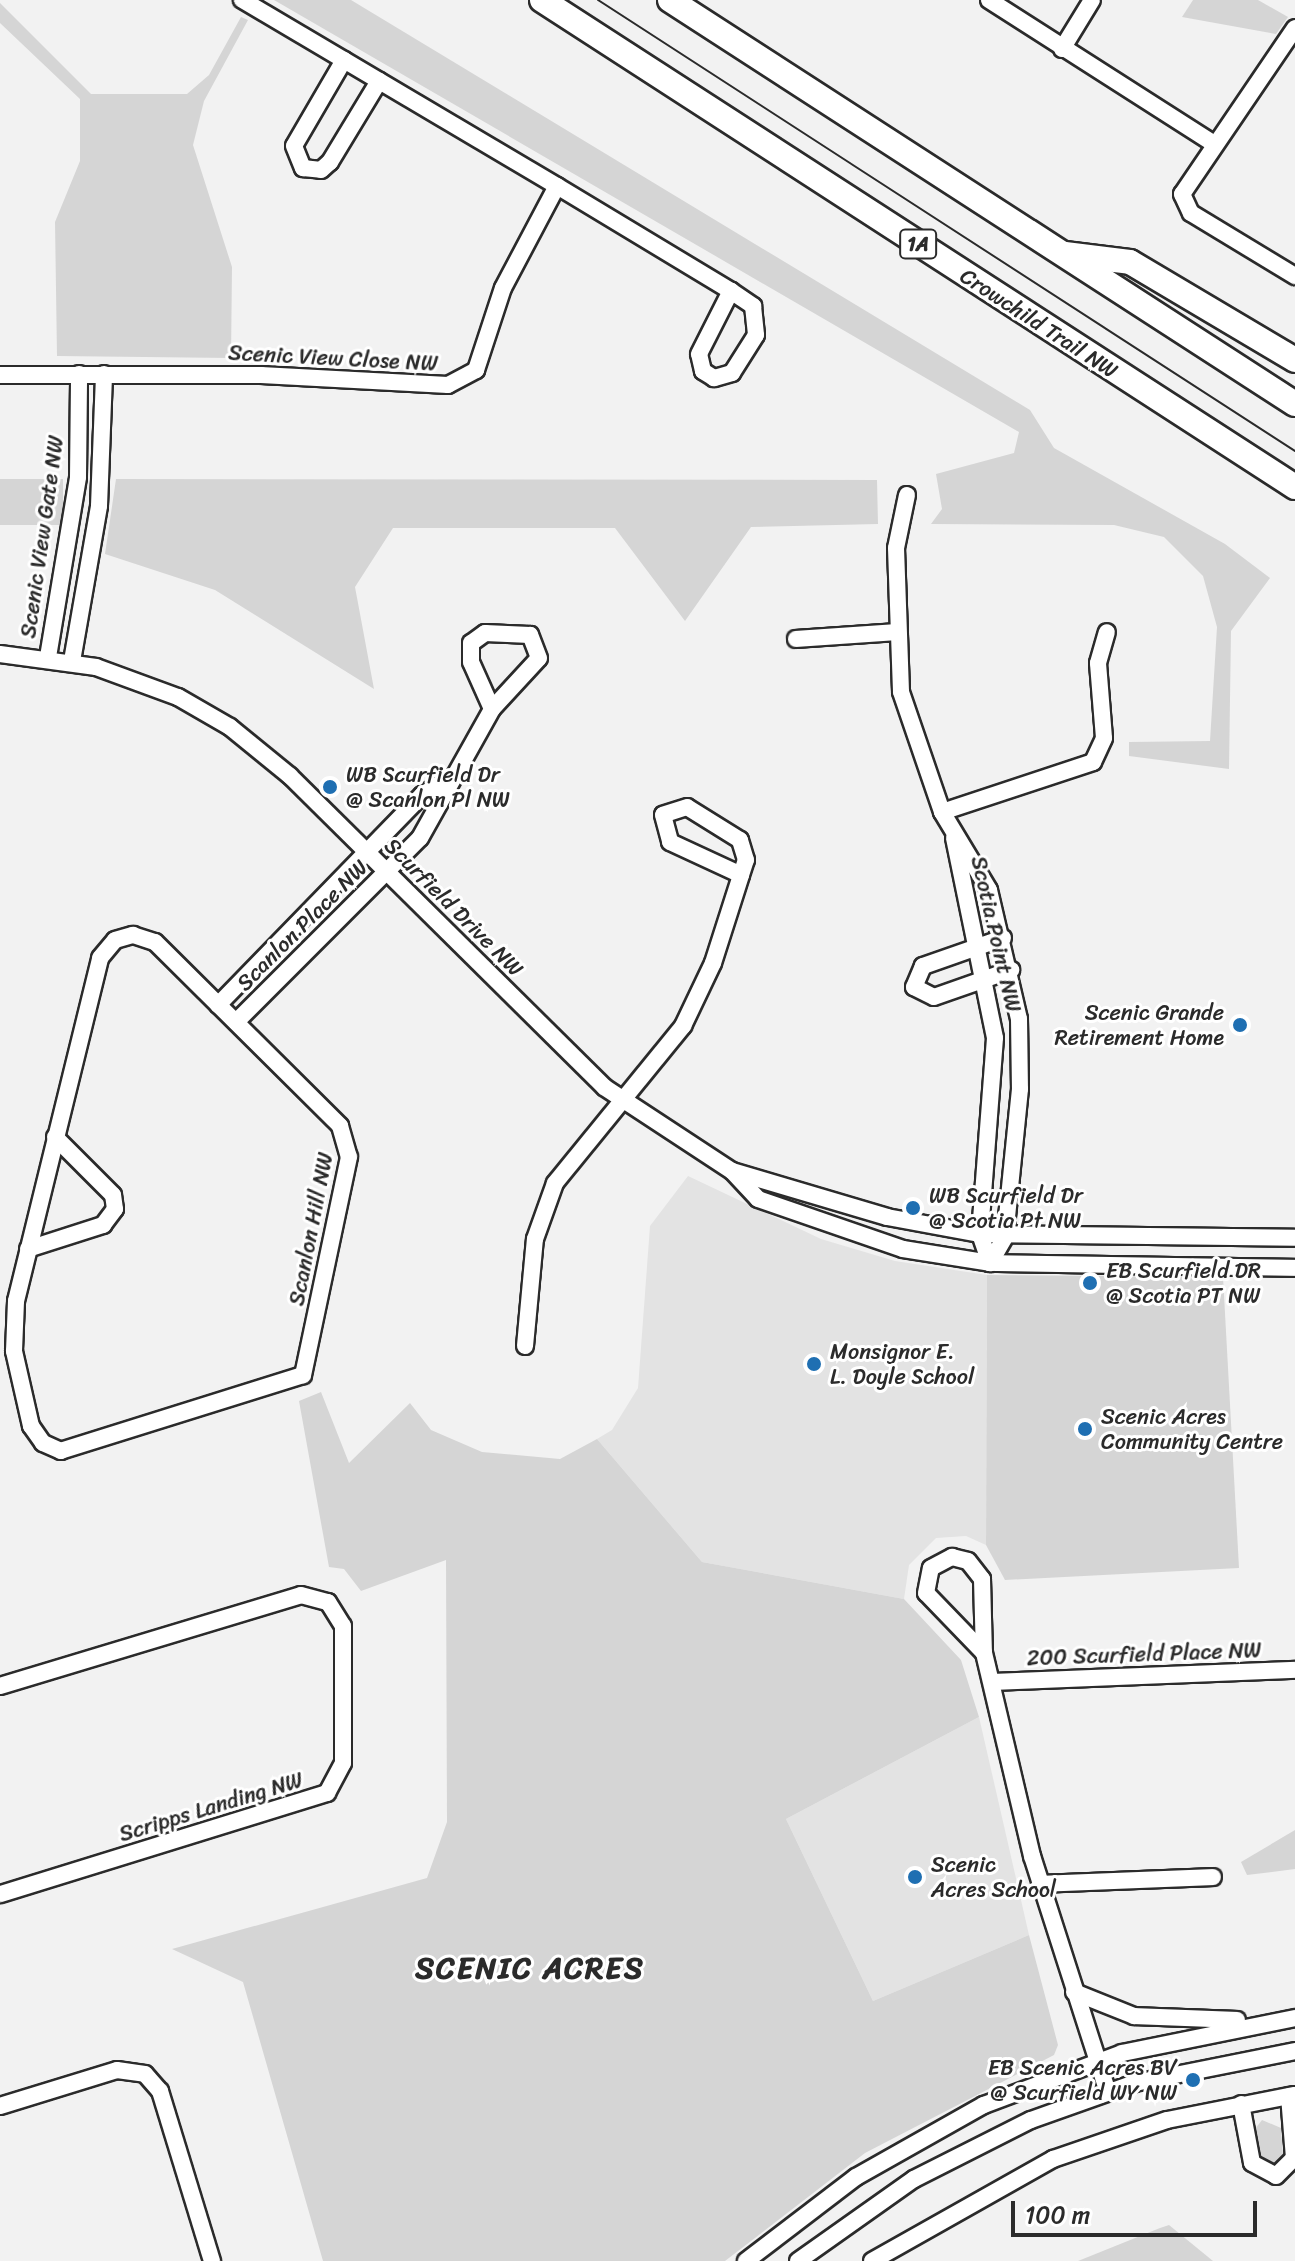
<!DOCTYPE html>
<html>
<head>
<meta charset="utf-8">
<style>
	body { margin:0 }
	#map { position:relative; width:1295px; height:2261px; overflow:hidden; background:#f2f2f2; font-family:Sriracha,sans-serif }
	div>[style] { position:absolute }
	.built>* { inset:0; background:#e3e3e3 }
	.green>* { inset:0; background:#d5d5d5; transform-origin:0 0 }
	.roads { filter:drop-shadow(2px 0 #2b2b2b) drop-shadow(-2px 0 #2b2b2b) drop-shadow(0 2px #2b2b2b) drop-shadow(0 -2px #2b2b2b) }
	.minor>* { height:16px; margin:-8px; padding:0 8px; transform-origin:8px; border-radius:8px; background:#fff }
	.highway>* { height:24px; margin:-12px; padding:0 12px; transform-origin:12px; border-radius:12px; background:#fff }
	.tram>* { height:2px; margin:-1px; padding:0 1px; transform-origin:1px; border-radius:1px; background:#2b2b2b }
	.dots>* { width:22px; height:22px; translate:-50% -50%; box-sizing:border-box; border:4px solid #fff; border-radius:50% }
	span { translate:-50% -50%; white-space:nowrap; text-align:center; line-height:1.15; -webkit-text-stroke:6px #fff; paint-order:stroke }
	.shield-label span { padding:2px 6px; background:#fff; border:2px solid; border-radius:6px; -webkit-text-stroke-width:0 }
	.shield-label { font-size:20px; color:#2b2b2b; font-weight:700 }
	.street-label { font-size:22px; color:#2b2b2b }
	.poi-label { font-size:22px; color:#2b2b2b }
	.left { translate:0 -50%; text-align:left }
	.right { translate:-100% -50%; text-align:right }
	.district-label { font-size:30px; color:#2b2b2b; font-weight:700; letter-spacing:2px }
	.scale { position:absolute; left:1011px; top:2201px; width:246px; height:36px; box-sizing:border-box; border:4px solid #2b2b2b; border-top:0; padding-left:10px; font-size:24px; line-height:28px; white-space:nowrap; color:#2b2b2b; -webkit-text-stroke:6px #fff; paint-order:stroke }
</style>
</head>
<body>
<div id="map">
	<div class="built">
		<div style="clip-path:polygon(688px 1176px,821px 1239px,895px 1261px,987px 1275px,986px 1545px,966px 1536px,936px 1538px,909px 1565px,904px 1599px,702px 1562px,597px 1439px,612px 1430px,638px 1388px,650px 1226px)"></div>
		<div style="clip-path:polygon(979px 1717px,1029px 1935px,873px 2001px,786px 1819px)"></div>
	</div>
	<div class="green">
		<div style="clip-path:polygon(274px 0,351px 0,1030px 410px,1054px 448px,1225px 544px,1270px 578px,1231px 631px,1229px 769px,1129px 756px,1129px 742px,1210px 741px,1217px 627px,1203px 576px,1164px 537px,1114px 525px,931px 524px,942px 509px,936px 474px,1014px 453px,1019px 432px)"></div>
		<div style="clip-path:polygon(1193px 0,1258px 0,1288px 17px,1276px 34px,1182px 17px)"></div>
		<div style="clip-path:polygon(0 3px,91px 94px,187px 94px,209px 75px,241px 17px,248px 20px,204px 101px,193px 145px,232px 267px,231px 358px,57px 356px,55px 222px,80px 161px,80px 99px,0 23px)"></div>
		<div style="left:0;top:479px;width:63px;height:46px"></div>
		<div style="clip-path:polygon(116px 479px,877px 480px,878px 524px,751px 527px,685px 621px,615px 528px,393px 528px,355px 587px,374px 689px,215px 590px,105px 554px)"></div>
		<div style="clip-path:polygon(987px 1275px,1223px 1277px,1239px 1568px,1005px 1580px,986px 1545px)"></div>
		<div style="clip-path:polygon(321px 1392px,349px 1463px,410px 1403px,431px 1430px,482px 1452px,560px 1459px,597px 1439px,702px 1562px,904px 1599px,961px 1660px,979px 1717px,786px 1819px,873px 2001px,1029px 1935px,1058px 2045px,1054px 2055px,865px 2153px,725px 2261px,323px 2261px,243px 1982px,172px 1949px,427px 1878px,447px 1822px,446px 1560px,361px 1591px,344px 1569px,329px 1567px,299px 1401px)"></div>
		<div style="clip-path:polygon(1295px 1830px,1295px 1869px,1247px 1875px,1241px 1862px)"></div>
		<div style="clip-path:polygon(1262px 2120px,1281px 2128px,1283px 2157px,1275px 2165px,1260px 2159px,1255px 2129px)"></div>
		<div style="clip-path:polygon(1169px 2225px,1213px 2261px,1078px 2261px,1160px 2228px)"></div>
	</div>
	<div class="roads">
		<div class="minor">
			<div style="left:989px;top:0;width:266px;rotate:32.6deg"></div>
			<div style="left:1295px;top:28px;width:201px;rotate:124.2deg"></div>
			<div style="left:1182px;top:194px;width:21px;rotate:65deg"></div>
			<div style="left:1191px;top:213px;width:122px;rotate:31.2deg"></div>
			<div style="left:1062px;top:49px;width:57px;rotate:-58.5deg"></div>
			<div style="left:344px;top:60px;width:99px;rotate:120.2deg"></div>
			<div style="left:294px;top:146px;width:24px;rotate:68deg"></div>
			<div style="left:303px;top:168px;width:18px;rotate:6deg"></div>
			<div style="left:321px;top:170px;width:12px;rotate:-42deg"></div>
			<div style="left:330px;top:162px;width:95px;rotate:-58.8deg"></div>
			<div style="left:557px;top:186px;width:203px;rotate:31.1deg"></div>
			<div style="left:731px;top:291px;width:27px;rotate:34deg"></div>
			<div style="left:753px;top:306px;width:29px;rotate:84deg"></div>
			<div style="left:756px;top:335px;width:45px;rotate:122.3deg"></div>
			<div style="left:732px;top:373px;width:19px;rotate:164deg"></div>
			<div style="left:714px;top:378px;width:13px;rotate:-148deg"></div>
			<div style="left:703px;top:371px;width:17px;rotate:-103deg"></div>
			<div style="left:699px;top:354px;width:71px;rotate:-63.1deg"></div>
			<div style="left:0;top:375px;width:261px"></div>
			<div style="left:261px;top:375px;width:187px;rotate:3.1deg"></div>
			<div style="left:448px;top:385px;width:32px;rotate:-28deg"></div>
			<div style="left:476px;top:370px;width:86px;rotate:-71.8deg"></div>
			<div style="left:503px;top:288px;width:115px;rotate:-62.1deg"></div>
			<div style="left:557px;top:186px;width:366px;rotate:-149.4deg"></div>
			<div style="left:907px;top:495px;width:54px;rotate:101.7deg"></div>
			<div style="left:896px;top:548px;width:144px;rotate:88deg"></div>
			<div style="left:901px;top:692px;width:127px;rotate:71.1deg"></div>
			<div style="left:942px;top:812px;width:91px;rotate:58.9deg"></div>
			<div style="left:989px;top:890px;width:132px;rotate:76.9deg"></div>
			<div style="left:1019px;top:1019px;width:70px;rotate:89.2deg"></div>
			<div style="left:1020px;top:1089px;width:149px;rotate:95.8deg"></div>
			<div style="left:1005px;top:1237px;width:30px;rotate:120deg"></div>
			<div style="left:796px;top:639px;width:101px;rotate:-4deg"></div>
			<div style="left:0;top:654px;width:97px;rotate:7.7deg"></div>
			<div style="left:96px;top:667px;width:87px;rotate:20.1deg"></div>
			<div style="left:178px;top:697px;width:60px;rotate:30deg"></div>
			<div style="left:230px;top:727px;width:77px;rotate:39.2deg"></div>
			<div style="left:290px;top:776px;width:442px;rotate:44.7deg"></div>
			<div style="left:604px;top:1087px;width:153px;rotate:33.3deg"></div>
			<div style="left:732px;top:1171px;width:38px;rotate:47deg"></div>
			<div style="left:758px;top:1199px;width:153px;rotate:19deg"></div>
			<div style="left:903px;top:1249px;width:88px;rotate:9.1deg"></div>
			<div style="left:990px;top:1263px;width:305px;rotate:0.9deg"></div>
			<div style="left:48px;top:657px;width:182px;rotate:-80.5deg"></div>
			<div style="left:78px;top:477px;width:103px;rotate:-89.4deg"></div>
			<div style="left:72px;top:661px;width:157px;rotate:-80.1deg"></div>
			<div style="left:99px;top:506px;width:132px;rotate:-87.8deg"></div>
			<div style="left:942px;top:812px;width:159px;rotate:-18.3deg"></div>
			<div style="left:1093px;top:762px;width:26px;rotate:-65deg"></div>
			<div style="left:1104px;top:738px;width:75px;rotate:-94.6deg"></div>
			<div style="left:1098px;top:663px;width:32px;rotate:-74deg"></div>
			<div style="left:954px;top:838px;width:204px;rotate:78.4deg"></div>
			<div style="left:995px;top:1038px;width:197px;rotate:94.4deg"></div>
			<div style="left:980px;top:1234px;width:31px;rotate:71deg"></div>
			<div style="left:133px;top:935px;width:23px;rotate:18deg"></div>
			<div style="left:155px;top:942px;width:261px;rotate:44.8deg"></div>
			<div style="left:340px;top:1126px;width:32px;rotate:74deg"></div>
			<div style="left:349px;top:1157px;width:223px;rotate:101.9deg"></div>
			<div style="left:303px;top:1375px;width:254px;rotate:162.6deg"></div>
			<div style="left:61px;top:1451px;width:20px;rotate:-156deg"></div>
			<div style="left:43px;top:1443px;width:21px;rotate:-125deg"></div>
			<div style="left:31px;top:1426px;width:77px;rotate:-102.8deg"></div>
			<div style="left:14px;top:1351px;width:50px;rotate:-87.7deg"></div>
			<div style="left:16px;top:1301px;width:353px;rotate:-76.2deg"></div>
			<div style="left:100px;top:958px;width:23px;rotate:-50deg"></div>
			<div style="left:115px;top:940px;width:19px;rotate:-16deg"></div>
			<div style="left:1003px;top:938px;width:85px;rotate:160.7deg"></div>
			<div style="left:923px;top:966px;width:23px;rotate:113deg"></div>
			<div style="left:914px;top:987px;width:22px;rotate:27deg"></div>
			<div style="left:934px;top:997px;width:82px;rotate:-19.3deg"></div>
			<div style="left:218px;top:1005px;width:293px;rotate:-45.8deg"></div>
			<div style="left:422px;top:795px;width:28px;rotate:-32deg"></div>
			<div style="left:236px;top:1022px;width:260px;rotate:-45deg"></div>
			<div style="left:420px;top:838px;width:148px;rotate:-60.8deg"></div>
			<div style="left:492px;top:709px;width:69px;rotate:-47.3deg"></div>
			<div style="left:539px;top:658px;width:25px;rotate:-111deg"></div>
			<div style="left:530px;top:635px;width:45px;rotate:-177.5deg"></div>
			<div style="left:485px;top:633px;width:17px;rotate:144deg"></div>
			<div style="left:471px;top:643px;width:19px;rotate:90deg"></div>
			<div style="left:471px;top:662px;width:51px;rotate:65.9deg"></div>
			<div style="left:732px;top:1171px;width:162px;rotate:16.5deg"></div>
			<div style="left:887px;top:1217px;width:95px;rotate:10.4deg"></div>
			<div style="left:980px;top:1234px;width:315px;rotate:0.7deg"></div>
			<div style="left:28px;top:1249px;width:79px;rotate:-17.7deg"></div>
			<div style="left:103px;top:1225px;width:20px;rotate:-53deg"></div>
			<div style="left:115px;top:1209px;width:14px;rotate:-98deg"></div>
			<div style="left:113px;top:1195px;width:82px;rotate:-135deg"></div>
			<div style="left:525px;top:1346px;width:107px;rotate:-84.7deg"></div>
			<div style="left:535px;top:1239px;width:59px;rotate:-70.3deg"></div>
			<div style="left:555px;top:1183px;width:203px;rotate:-50.8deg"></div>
			<div style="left:683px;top:1026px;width:70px;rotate:-64.5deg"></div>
			<div style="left:713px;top:963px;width:92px;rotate:-72.3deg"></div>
			<div style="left:741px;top:875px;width:16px;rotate:-72deg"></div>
			<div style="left:746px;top:860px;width:21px;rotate:-107deg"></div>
			<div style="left:740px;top:840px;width:62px;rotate:-148.1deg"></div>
			<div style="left:687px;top:807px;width:25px;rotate:162deg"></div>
			<div style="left:663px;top:815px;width:28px;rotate:75deg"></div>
			<div style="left:670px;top:842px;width:78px;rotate:24.9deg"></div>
			<div style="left:952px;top:1557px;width:16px;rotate:14deg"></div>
			<div style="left:968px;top:1561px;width:23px;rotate:52deg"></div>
			<div style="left:982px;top:1579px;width:74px;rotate:88.5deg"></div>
			<div style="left:984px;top:1653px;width:83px;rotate:-134deg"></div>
			<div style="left:926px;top:1593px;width:25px;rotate:-79deg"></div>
			<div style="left:931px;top:1568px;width:24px;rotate:-28deg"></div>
			<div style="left:984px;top:1653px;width:209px;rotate:76.7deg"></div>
			<div style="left:1032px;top:1856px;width:246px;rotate:72.2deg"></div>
			<div style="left:994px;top:1682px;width:301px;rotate:-2.3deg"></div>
			<div style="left:0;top:1686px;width:314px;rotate:-16.8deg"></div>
			<div style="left:301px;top:1595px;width:28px;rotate:15deg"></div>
			<div style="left:328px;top:1602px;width:28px;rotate:58deg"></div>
			<div style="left:343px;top:1626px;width:137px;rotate:90deg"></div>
			<div style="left:343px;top:1763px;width:34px;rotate:118deg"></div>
			<div style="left:327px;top:1793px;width:342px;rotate:162.8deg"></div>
			<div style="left:1040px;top:1884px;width:173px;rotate:-2.3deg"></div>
			<div style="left:1074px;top:1992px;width:65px;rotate:21.8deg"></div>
			<div style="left:1134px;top:2016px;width:103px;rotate:2.2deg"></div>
			<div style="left:1241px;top:2104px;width:60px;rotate:79.4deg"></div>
			<div style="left:1252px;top:2163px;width:27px;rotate:28deg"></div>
			<div style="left:1276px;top:2176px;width:25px;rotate:-45deg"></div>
			<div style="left:1294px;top:2158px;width:62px;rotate:-94.6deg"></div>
			<div style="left:0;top:2106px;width:122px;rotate:-17.1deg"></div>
			<div style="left:117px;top:2070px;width:28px;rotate:8deg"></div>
			<div style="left:145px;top:2074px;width:23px;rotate:49deg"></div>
			<div style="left:160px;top:2091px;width:178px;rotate:73deg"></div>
			<div style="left:746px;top:2261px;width:138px;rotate:-37.4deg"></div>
			<div style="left:856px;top:2177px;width:147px;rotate:-29.4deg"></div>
			<div style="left:984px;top:2105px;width:147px;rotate:-20.6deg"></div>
			<div style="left:1122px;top:2053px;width:177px;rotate:-11.4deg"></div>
			<div style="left:798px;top:2261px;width:142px;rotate:-35.3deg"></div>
			<div style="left:914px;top:2179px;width:131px;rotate:-26.8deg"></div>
			<div style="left:1031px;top:2120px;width:110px;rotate:-19.6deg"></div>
			<div style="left:1135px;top:2083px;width:163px;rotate:-11.3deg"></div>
			<div style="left:872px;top:2261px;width:208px;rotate:-29.4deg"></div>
			<div style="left:1053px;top:2159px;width:120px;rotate:-18.9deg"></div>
			<div style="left:1167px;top:2120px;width:130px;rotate:-11.1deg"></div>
		</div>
		<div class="highway">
			<div style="left:542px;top:0;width:897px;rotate:32.89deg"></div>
			<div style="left:670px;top:0;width:744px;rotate:32.88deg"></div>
			<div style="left:1065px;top:254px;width:65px;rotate:7deg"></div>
			<div style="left:1130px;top:262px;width:192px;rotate:30.7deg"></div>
		</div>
	</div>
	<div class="tram">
		<div style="left:598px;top:0;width:830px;rotate:32.91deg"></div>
	</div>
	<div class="dots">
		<div style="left:330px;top:787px;background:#1f6fb2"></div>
		<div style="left:1240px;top:1025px;background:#1f6fb2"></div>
		<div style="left:913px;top:1208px;background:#1f6fb2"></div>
		<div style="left:1090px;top:1283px;background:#1f6fb2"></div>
		<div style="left:814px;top:1364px;background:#1f6fb2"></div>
		<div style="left:1085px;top:1429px;background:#1f6fb2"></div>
		<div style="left:915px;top:1877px;background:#1f6fb2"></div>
		<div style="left:1193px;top:2080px;background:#1f6fb2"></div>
	</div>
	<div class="shield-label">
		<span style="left:918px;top:244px">1A</span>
	</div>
	<div class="street-label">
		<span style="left:1039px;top:323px;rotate:33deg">Crowchild Trail NW</span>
		<span style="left:333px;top:358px;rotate:3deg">Scenic View Close NW</span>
		<span style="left:42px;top:537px;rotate:-82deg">Scenic View Gate NW</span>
		<span style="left:454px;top:907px;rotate:45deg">Scurfield Drive NW</span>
		<span style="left:302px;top:925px;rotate:-45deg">Scanlon Place NW</span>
		<span style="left:996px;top:934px;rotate:77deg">Scotia Point NW</span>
		<span style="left:311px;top:1229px;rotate:-79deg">Scanlon Hill NW</span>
		<span style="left:1144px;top:1654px;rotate:-2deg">200 Scurfield Place NW</span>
		<span style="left:211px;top:1807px;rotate:-17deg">Scripps Landing NW</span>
	</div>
	<div class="poi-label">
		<span class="left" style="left:346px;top:787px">WB Scurfield Dr<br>@ Scanlon Pl NW</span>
		<span class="right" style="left:1224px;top:1025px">Scenic Grande<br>Retirement Home</span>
		<span class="left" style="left:929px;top:1208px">WB Scurfield Dr<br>@ Scotia Pt NW</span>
		<span class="left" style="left:1106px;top:1283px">EB Scurfield DR<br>@ Scotia PT NW</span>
		<span class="left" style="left:830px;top:1364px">Monsignor E.<br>L. Doyle School</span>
		<span class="left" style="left:1101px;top:1429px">Scenic Acres<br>Community Centre</span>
		<span class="left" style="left:931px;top:1877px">Scenic<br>Acres School</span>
		<span class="right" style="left:1177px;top:2080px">EB Scenic Acres BV<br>@ Scurfield WY NW</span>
	</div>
	<div class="district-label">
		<span style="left:530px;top:1968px">SCENIC ACRES</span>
	</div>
	<div class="scale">100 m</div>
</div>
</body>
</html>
